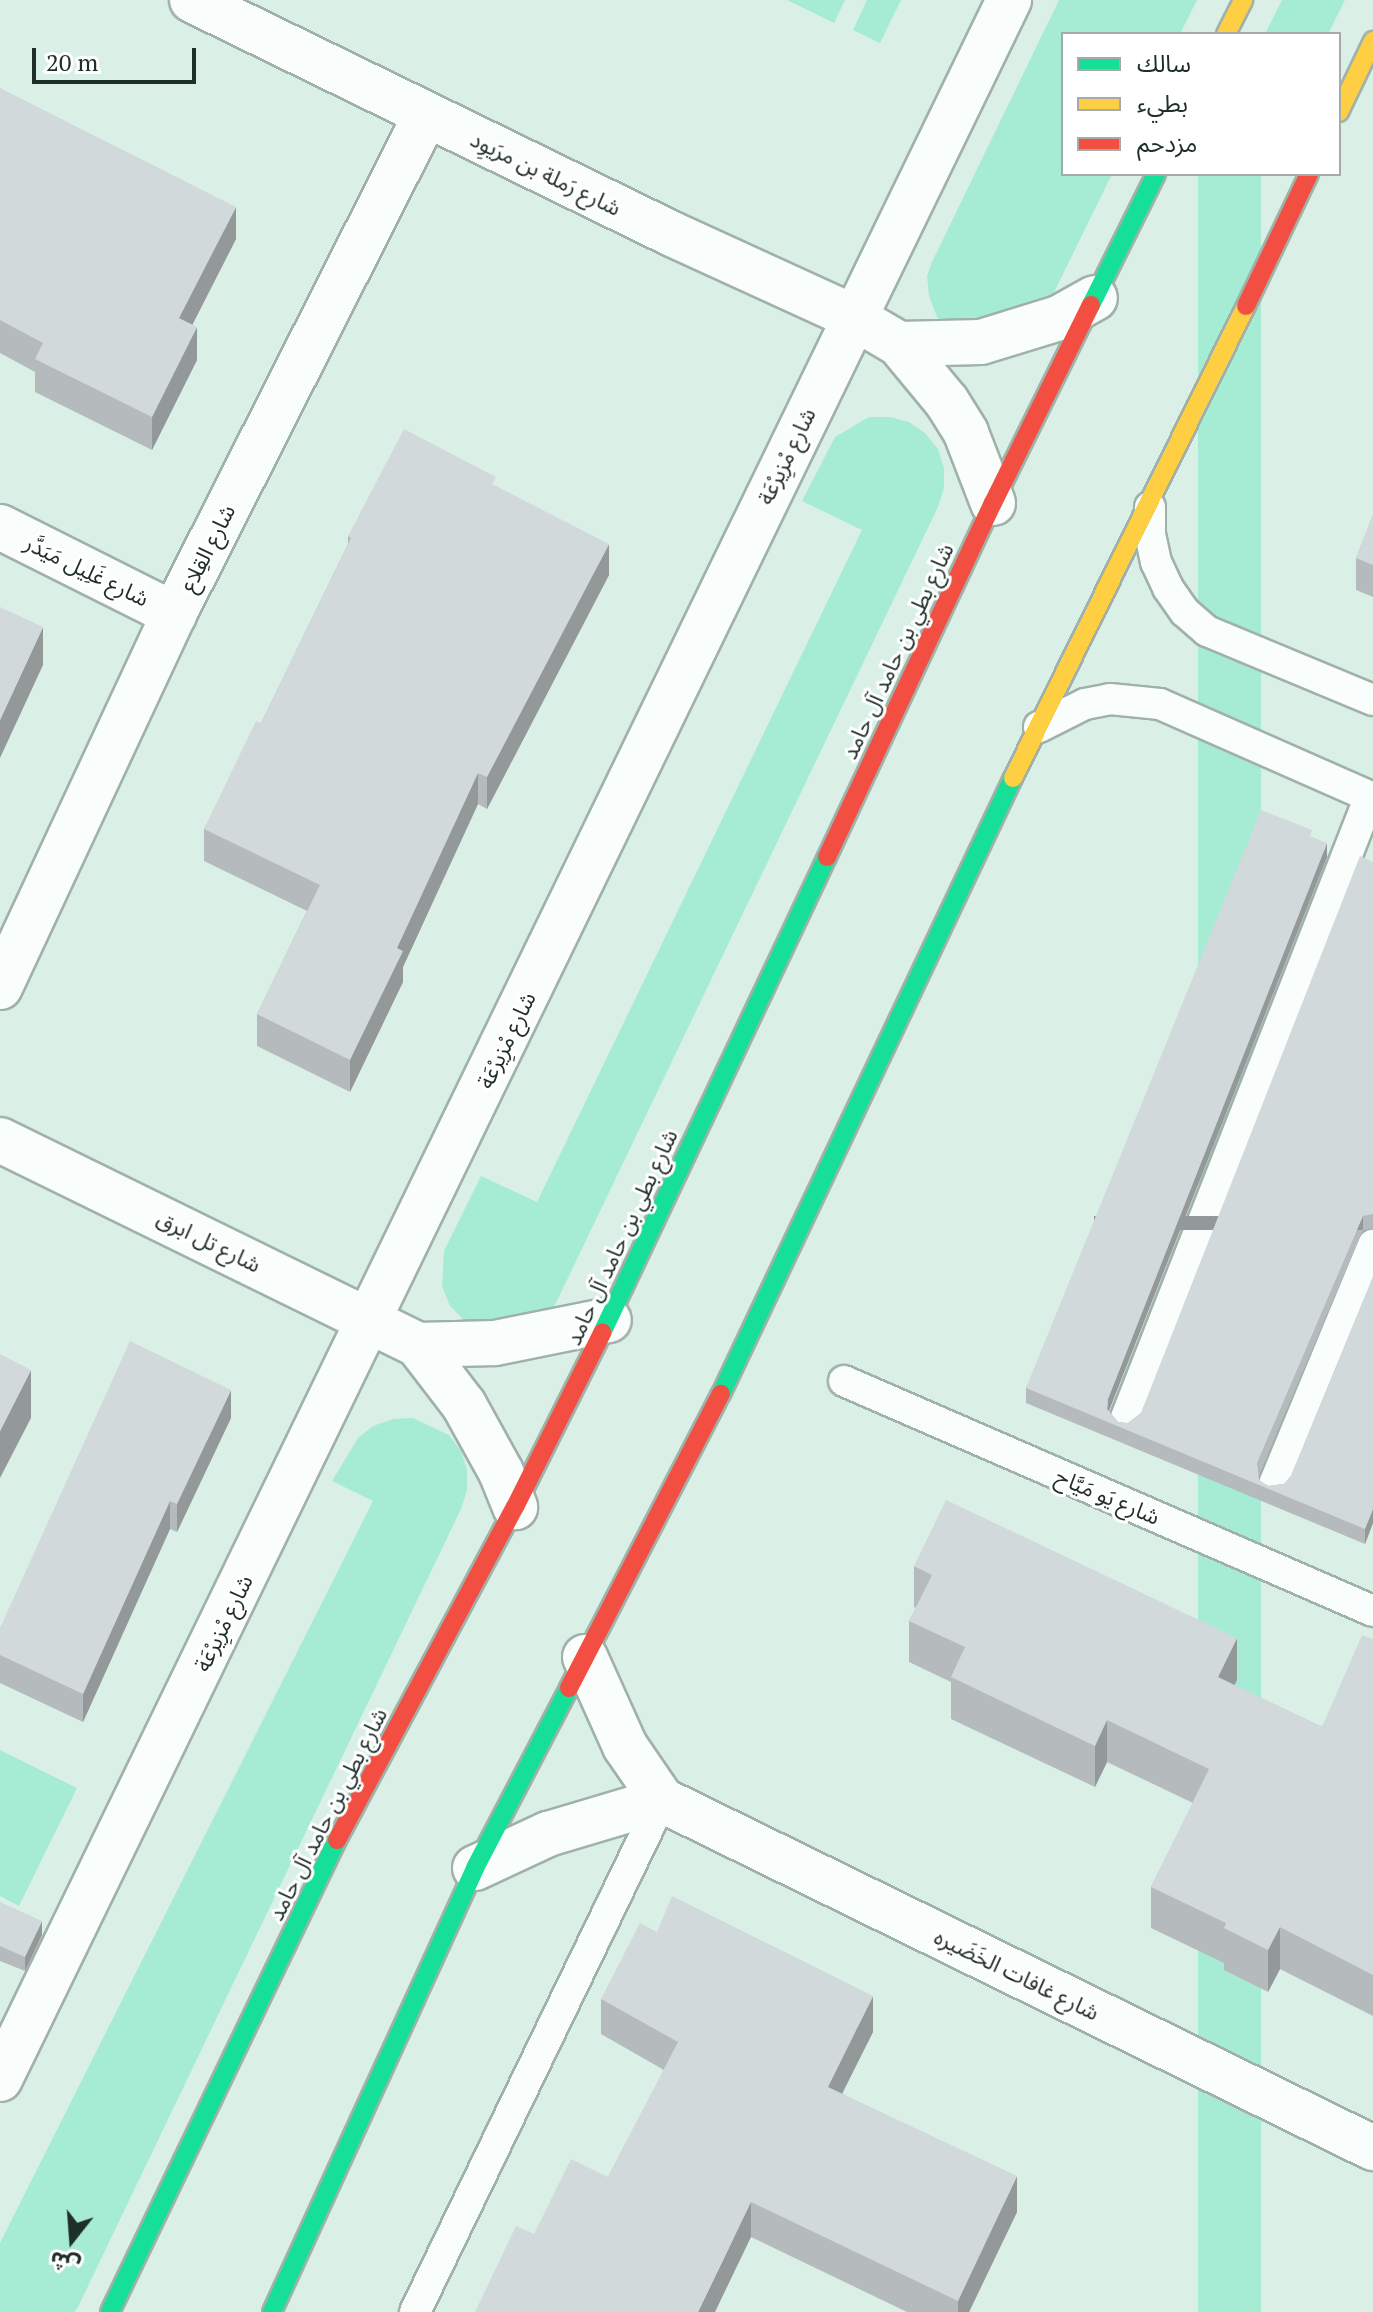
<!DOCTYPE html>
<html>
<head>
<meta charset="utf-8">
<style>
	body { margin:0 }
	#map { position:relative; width:1373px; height:2312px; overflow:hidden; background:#daf0e7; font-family:"PT Serif","Noto Sans Arabic",serif }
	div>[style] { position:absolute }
	.green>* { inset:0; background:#a6ebd3; transform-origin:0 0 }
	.roads { filter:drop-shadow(2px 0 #a0b1aa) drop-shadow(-2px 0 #a0b1aa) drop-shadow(0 2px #a0b1aa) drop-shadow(0 -2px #a0b1aa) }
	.lane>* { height:30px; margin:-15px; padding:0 15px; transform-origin:15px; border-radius:15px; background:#f9fdfb }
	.street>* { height:44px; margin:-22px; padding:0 22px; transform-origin:22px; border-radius:22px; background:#f9fdfb }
	.fast>* { height:18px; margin:-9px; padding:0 9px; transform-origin:9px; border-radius:9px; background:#16e098 }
	.slow>* { height:18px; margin:-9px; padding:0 9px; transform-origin:9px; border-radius:9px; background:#ffcf43 }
	.jam>* { height:18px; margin:-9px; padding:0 9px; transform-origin:9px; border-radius:9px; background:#f24e42 }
	.wall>* { inset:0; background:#b5bbbc }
	.shaded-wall>* { inset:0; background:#939899; transform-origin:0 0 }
	.building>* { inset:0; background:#d2d9db }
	span { translate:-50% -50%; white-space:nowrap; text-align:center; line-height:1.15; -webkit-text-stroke:6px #fff; paint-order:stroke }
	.street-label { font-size:22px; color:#1e2e28 }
	.legend { position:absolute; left:1061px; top:32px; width:280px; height:144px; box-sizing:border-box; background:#fff; border:2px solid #a5aba9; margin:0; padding:10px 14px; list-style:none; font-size:24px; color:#1e2e28 }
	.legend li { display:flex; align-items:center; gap:16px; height:40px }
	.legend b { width:40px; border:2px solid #a5aba9 }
	.north { position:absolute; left:32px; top:2200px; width:80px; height:80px; -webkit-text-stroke:6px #fff; paint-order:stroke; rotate:197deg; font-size:22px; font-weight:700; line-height:32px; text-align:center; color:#1e2e28 }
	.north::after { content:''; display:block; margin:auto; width:28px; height:36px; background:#1e2e28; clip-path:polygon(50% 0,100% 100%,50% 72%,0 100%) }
	.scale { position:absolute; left:32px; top:48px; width:164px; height:36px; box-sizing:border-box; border:4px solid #1e2e28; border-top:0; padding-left:10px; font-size:24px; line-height:28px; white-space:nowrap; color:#1e2e28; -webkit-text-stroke:6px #fff; paint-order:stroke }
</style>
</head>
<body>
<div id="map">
	<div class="green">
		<div style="clip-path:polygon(787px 0,845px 0,834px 23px)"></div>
		<div style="clip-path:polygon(867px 0,901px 0,880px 43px,853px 30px)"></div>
		<div style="clip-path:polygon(1059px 0,1197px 0,1180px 34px,1063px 34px,1063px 174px,1112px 174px,1041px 319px,953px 333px,937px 317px,929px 296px,927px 276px,932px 262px)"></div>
		<div style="clip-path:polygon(1282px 0,1345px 0,1328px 34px,1265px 34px)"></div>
		<div style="left:1198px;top:174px;width:63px;height:2374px"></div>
		<div style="clip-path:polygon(869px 417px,890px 417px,909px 422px,925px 433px,938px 449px,944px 468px,944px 488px,938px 507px,554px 1307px,529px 1329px,466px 1322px,450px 1306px,442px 1286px,444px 1251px,481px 1176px,537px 1202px,862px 530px,802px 501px,835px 437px)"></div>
		<div style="clip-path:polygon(413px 1418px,449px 1435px,461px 1451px,467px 1470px,467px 1490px,461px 1509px,77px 2309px,74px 2312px,0 2312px,0 2243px,373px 1501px,332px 1481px,358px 1438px,373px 1426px,393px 1419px)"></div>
		<div style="clip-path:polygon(0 1750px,77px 1788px,19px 1906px,0 1896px)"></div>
	</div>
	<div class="roads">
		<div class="lane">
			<div style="left:1150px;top:507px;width:27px;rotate:90deg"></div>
			<div style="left:1150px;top:534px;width:29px;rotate:78deg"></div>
			<div style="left:1156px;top:562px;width:29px;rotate:65deg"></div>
			<div style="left:1168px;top:588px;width:29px;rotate:55deg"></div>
			<div style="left:1185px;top:612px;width:29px;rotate:41deg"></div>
			<div style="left:1207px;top:631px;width:180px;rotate:22.6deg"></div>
			<div style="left:1039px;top:727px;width:51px;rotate:-26.6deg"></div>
			<div style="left:1085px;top:704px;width:25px;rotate:-11deg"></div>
			<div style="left:1110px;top:699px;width:50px;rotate:5.7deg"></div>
			<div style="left:1160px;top:704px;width:233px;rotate:23.8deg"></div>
			<div style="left:844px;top:1381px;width:577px;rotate:23.5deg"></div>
			<div style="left:1125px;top:1420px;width:670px;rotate:-68.56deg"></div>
			<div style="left:1274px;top:1484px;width:259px;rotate:-67.5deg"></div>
			<div style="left:415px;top:2312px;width:568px;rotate:-64.25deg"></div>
		</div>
		<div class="street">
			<div style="left:192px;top:0;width:534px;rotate:25.99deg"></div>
			<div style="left:672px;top:234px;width:199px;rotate:24.6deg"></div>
			<div style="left:853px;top:317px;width:53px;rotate:30.4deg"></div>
			<div style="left:899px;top:344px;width:75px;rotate:50.4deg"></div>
			<div style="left:947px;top:402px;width:36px;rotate:58deg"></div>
			<div style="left:966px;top:433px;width:75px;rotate:68.9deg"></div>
			<div style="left:899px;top:344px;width:82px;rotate:-1.4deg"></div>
			<div style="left:981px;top:342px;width:82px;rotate:-17.1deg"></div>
			<div style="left:1059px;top:318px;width:41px;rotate:-29.1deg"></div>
			<div style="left:0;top:527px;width:195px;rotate:26.6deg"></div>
			<div style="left:0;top:987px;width:412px;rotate:-65deg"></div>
			<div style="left:174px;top:614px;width:559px;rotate:-63.21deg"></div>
			<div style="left:0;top:1140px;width:466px;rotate:26.1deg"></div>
			<div style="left:418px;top:1345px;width:76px;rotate:52.5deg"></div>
			<div style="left:464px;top:1405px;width:77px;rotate:61.1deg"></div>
			<div style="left:501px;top:1472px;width:38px;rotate:68deg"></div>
			<div style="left:418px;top:1345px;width:77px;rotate:-1.5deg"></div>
			<div style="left:495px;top:1343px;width:116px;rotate:-11.4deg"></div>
			<div style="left:585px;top:1657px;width:98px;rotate:65.8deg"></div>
			<div style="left:625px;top:1746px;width:65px;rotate:55.6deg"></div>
			<div style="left:662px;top:1800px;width:792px;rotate:26.08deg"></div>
			<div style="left:475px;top:1868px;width:81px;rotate:-25deg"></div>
			<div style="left:548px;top:1834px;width:119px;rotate:-16.6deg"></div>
			<div style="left:0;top:2079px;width:2311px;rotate:-64.11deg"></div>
		</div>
		<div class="fast">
			<div style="left:1091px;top:305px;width:146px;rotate:-63.6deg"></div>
			<div style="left:602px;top:1333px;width:526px;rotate:-64.7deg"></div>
			<div style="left:721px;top:1394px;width:682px;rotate:-64.64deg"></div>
			<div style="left:110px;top:2312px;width:524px;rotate:-64.32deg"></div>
			<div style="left:272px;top:2312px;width:488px;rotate:-65.4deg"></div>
			<div style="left:475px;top:1868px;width:203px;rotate:-62.4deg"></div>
		</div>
		<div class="slow">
			<div style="left:1226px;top:34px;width:38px;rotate:-63deg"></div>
			<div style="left:1339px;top:112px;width:79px;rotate:-64.4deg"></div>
			<div style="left:1013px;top:778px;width:526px;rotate:-63.73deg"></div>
		</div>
		<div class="jam">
			<div style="left:1246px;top:306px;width:146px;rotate:-64.5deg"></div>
			<div style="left:827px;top:857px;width:391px;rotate:-64.9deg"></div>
			<div style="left:993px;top:503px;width:221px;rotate:-63.7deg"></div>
			<div style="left:569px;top:1688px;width:331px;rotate:-62.7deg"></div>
			<div style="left:337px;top:1840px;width:378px;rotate:-61.9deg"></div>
			<div style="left:515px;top:1507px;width:195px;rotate:-63.4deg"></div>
		</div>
	</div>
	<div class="wall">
		<div style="clip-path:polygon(0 88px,236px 239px,192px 325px,197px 360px,152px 450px,35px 392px,35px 372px,0 353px)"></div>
		<div style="clip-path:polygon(496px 486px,609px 575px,487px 809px,478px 804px,403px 967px,403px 982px,350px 1092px,257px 1046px,257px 1014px,307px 911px,204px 861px,204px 829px,261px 723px,348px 544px,348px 536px)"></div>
		<div style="clip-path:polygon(1373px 515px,1373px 597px,1356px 590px,1356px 558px)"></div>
		<div style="clip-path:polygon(1312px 837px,1327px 857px,1109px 1411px,1118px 1422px,1128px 1423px,1141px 1413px,1373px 862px,1373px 1229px,1363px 1230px,1259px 1474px,1259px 1480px,1268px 1486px,1284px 1484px,1291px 1476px,1373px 1277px,1373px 1523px,1365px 1544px,1026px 1403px,1026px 1388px)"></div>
		<div style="clip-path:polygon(231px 1418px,177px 1532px,170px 1529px,83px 1722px,0 1683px,0 1628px)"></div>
		<div style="clip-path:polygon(914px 1566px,1237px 1680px,1234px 1685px,1322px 1727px,1373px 1639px,1373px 2016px,1280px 1969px,1268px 1992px,1224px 1970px,1224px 1963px,1151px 1928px,1151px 1887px,1193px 1803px,1107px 1762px,1095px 1787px,951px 1719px,951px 1682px,909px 1662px,909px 1621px,916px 1608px,914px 1607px)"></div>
		<div style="clip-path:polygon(0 1902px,42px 1935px,25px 1971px,0 1961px)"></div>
		<div style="clip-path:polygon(657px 1932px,873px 2032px,842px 2093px,1017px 2212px,969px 2312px,907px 2312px,751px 2237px,534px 2234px,608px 2177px,664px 2070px,601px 2034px,601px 1999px)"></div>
	</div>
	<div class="shaded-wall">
		<div style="clip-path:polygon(236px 207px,236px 239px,179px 351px,179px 318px)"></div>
		<div style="clip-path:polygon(197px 327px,197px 360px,152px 450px,152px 417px)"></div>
		<div style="clip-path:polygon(609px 544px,609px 575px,487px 809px,487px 777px)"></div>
		<div style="clip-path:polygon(43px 627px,43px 665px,0 758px,0 720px)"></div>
		<div style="clip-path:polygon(478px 773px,478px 804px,403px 967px,403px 982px,350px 1092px,350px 1060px,397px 948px)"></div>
		<div style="clip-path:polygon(1327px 843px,1327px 857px,1108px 1413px,1107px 1423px,1108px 1399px)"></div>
		<div style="left:1363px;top:1216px;width:14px;height:269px;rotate:90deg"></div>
		<div style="clip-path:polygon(31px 1370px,31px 1418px,0 1478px,0 1431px)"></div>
		<div style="clip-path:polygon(231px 1390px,231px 1418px,177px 1532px,177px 1504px)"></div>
		<div style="clip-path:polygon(170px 1501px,170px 1529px,83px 1722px,83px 1694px)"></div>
		<div style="clip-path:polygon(1373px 1509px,1373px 1523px,1365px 1544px,1365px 1529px)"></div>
		<div style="clip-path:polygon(1237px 1638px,1237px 1680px,1218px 1718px,1218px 1677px)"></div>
		<div style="clip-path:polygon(1107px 1720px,1107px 1762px,1095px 1787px,1095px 1746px)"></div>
		<div style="clip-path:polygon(42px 1921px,42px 1935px,25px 1971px,25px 1957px)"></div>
		<div style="clip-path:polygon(1280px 1927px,1280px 1969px,1268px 1992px,1268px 1950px)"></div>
		<div style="clip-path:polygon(873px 1996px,873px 2032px,828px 2122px,828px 2087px)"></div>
		<div style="clip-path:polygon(1017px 2176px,1017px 2212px,969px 2312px,958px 2312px,958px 2301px)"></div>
		<div style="clip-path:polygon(751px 2202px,751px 2237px,715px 2312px,698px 2312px)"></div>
	</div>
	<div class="building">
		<div style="clip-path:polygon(0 88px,236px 207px,179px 318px,197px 327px,152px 417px,35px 359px,43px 343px,0 320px)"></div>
		<div style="clip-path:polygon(404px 429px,496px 477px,492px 484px,609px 544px,487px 777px,478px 773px,397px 948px,403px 951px,350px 1060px,257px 1014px,320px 885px,204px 829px,256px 721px,261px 723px,351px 538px,348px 536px)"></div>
		<div style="clip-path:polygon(1373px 515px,1373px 565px,1356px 558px)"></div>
		<div style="clip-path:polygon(0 607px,43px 627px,0 720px)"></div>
		<div style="clip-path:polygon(1261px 810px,1312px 830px,1310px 836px,1327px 843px,1108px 1399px,1107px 1409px,1118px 1422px,1128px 1423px,1141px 1413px,1360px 856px,1373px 862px,1373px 1214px,1363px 1216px,1257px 1463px,1259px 1480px,1268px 1486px,1284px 1484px,1291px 1476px,1373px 1277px,1373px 1509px,1365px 1529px,1026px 1388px)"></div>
		<div style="clip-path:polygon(130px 1341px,231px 1390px,177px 1504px,170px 1501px,83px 1694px,0 1655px,0 1628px)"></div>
		<div style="clip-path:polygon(0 1354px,31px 1370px,0 1431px)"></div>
		<div style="clip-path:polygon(946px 1500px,1237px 1638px,1218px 1677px,1322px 1727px,1362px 1635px,1373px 1639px,1373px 1975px,1280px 1927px,1268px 1950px,1224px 1928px,1226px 1923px,1151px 1887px,1209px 1769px,1107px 1720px,1095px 1746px,951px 1677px,965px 1647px,909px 1621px,932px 1575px,914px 1566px)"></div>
		<div style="clip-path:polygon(672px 1896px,873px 1996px,828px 2087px,1017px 2176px,958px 2301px,751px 2202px,698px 2312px,475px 2312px,516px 2226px,534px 2234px,571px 2159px,608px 2177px,678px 2042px,601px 1999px,640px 1923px,657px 1932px)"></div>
		<div style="clip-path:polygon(0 1902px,42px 1921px,25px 1957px,0 1946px)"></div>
	</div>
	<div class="street-label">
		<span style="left:546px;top:173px;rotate:26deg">شارع رَملة بن مرَيوِد</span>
		<span style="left:786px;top:456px;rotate:-64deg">شارع مْزِيرْعَة</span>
		<span style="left:207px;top:548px;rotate:-63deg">شارع القِلاع</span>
		<span style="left:87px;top:570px;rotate:26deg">شارع غَلِيل مَيَدَّر</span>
		<span style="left:897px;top:651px;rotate:-65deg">شارع بطي بن حامد آل حامد</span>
		<span style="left:506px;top:1040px;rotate:-64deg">شارع مْزِيرْعَة</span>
		<span style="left:621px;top:1237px;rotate:-65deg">شارع بطي بن حامد آل حامد</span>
		<span style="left:209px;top:1241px;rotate:26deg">شارع تل ابرق</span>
		<span style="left:1108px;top:1496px;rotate:23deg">شارع يَو مَيَّاح</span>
		<span style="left:223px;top:1623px;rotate:-64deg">شارع مْزِيرْعَة</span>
		<span style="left:327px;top:1814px;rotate:-63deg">شارع بطي بن حامد آل حامد</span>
		<span style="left:1017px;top:1974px;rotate:26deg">شارع غافات الخَضَيره</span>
	</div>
	<ul class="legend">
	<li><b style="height:10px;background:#16e098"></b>سالك</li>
	<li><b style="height:10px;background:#ffcf43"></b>بطيء</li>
	<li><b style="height:10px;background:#f24e42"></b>مزدحم</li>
	</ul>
	<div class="north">ش</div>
	<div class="scale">20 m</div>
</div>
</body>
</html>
